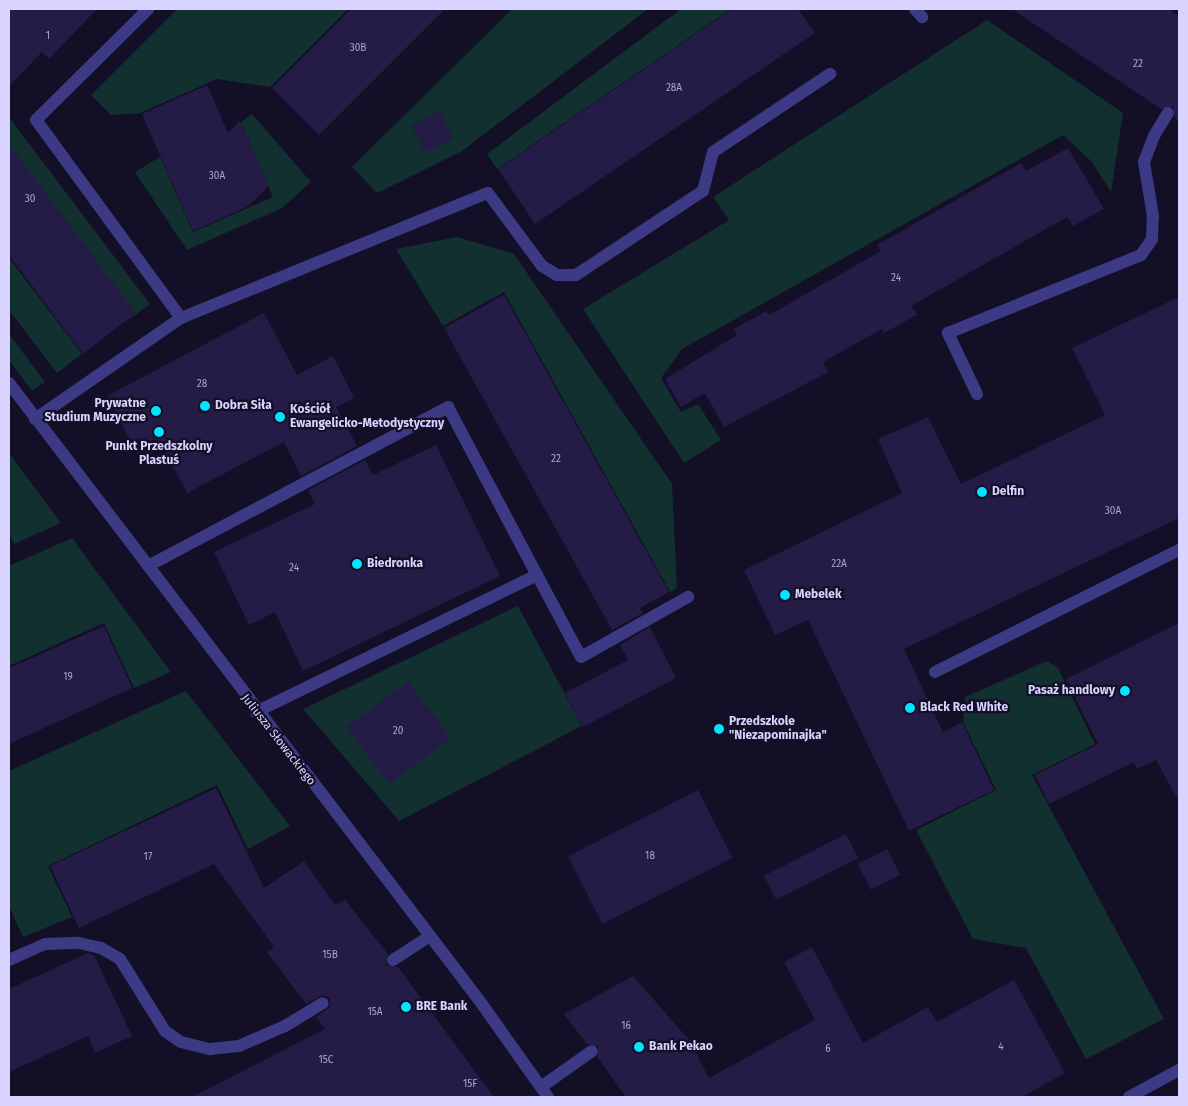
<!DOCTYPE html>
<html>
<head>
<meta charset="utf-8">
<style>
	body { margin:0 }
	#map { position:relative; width:1188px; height:1106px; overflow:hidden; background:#130f26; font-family:"Fira Sans",sans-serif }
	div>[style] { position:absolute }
	.green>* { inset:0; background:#12302f; transform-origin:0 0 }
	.building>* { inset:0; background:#241b47; transform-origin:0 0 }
	.service>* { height:12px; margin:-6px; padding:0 6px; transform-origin:6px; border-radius:6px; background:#3d3a85 }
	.minor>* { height:12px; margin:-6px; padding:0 6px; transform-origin:6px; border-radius:6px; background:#3d3a85 }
	.tertiary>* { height:12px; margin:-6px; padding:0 6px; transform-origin:6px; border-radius:6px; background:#3d3a85 }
	.dots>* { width:14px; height:14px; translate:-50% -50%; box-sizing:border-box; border:2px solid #130f26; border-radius:50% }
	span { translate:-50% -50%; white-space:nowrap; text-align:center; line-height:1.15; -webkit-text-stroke:4.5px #130f26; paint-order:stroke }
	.number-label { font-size:10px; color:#aca6d1 }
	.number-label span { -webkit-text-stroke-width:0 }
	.poi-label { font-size:12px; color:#d9d4ff; font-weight:700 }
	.right { translate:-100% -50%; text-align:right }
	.left { translate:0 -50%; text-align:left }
	.street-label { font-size:12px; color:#d9d4ff }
	.frame { position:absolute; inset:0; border:10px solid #d9d4ff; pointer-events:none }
</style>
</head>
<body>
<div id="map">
	<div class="green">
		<div style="clip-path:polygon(177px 9px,348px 9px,270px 87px,217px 79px,140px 113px,111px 115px,91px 95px)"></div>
		<div style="clip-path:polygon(512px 9px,648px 9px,462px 151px,377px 193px,352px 167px)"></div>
		<div style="clip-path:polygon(681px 9px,731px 9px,497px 169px,487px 154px)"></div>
		<div style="clip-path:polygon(987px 20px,1123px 113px,1111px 192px,1092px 162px,1063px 135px,682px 349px,661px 378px,681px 412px,698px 404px,721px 440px,684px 463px,583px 309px,729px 220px,713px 197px)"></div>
		<div style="clip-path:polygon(252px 114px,311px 182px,282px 208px,187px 250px,135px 172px,160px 157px,193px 232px,273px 197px,241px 122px)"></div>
		<div style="left:9px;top:117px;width:234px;height:25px;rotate:53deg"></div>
		<div style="clip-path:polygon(457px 237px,514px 254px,672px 484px,677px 588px,670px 592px,504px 292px,443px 326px,396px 249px)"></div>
		<div style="clip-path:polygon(9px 258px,82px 354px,57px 373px,9px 310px)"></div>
		<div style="clip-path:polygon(9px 334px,45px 382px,32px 391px,9px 360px)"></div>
		<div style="clip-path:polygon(9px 453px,61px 523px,14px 544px,9px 533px)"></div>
		<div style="clip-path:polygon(72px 538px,171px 672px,134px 688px,104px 623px,9px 666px,9px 566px)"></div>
		<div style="clip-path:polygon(518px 606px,582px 726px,399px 821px,303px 709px)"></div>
		<div style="clip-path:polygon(1047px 661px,1058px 668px,1095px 744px,1032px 775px,1164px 1019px,1086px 1059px,1026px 948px,973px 939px,916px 830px,996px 790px,963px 722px,965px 697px)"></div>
		<div style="clip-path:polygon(186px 691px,290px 826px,248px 849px,217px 785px,48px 866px,72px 917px,23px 937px,9px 906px,9px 771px)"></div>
	</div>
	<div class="building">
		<div style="clip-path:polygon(9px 9px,97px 9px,49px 59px,42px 52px,9px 86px)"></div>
		<div style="clip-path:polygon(351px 9px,445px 9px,319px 135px,272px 88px)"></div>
		<div style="clip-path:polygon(732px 9px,798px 9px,815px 33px,535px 224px,498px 169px)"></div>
		<div style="clip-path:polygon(1012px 9px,1169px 9px,1179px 17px,1179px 121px,1175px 118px,1173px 106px,1161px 109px)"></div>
		<div style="clip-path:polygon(207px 85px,228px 133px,240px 121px,269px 186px,247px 207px,193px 231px,142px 114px)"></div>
		<div style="left:440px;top:111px;width:30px;height:32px;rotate:64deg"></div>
		<div style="clip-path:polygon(9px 144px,136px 313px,83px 354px,9px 255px)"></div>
		<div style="clip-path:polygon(1068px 148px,1104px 209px,1073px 226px,1067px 217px,911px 306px,917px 315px,884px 333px,882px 329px,823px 362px,828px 372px,724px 427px,705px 393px,681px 407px,665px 379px,737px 335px,734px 329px,766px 311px,769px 315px,881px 251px,877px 245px,1021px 163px,1026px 171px)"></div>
		<div style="clip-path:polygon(504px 295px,669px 592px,640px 608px,643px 613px,612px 630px,444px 328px)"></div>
		<div style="clip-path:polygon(1179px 297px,1179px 518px,904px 649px,943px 732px,962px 722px,994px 790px,909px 831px,808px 620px,775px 635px,744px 570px,902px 493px,878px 439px,928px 417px,961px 484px,1105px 415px,1072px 348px)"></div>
		<div style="clip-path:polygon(264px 313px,297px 375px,333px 356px,354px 398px,336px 407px,357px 446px,301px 476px,284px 442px,187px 493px,162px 446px,139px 458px,107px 396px)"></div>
		<div style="clip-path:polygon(436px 445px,500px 576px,303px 671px,275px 612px,249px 625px,214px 552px,315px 504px,308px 490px,365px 460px,373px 475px)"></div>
		<div style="clip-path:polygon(1179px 623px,1179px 802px,1156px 760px,1137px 769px,1134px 762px,1049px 804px,1035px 775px,1098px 744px,1066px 679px)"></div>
		<div style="clip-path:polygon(104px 626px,132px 688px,9px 744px,9px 668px)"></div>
		<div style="clip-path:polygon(650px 627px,676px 678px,583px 727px,565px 693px,628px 660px,620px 645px)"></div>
		<div style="left:408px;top:681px;width:71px;height:77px;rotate:53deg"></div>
		<div style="clip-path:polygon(216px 788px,264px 888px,304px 861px,335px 905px,345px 900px,388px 954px,386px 965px,398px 967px,494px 1097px,192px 1097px,325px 1029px,316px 1017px,330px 1007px,330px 998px,322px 995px,306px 1004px,267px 952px,274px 947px,214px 864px,79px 928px,50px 866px)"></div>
		<div style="left:698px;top:790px;width:76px;height:146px;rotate:63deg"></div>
		<div style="left:846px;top:834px;width:27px;height:92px;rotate:63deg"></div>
		<div style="left:887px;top:849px;width:29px;height:33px;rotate:63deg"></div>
		<div style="clip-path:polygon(812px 947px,863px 1043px,928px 1007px,937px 1022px,1014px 980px,1065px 1073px,1022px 1097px,626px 1097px,597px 1057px,598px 1046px,587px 1044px,564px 1014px,633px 976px,689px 1040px,709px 1078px,815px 1020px,784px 962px)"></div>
		<div style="clip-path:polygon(88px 953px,94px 955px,132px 1036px,95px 1053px,88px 1036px,9px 1072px,9px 989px)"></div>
	</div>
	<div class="service">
		<div style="left:915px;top:9px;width:11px;rotate:49deg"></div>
		<div style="left:181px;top:318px;width:331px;rotate:-22.2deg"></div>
		<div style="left:488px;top:193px;width:91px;rotate:53.5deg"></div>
		<div style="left:542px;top:266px;width:17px;rotate:31deg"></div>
		<div style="left:557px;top:275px;width:19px"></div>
		<div style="left:576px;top:275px;width:152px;rotate:-33.5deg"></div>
		<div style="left:703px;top:191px;width:40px;rotate:-75.6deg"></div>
		<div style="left:713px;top:152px;width:141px;rotate:-33.7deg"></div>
		<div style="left:977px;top:394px;width:68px;rotate:-115.4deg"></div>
		<div style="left:948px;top:333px;width:208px;rotate:-22deg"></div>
		<div style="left:1141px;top:255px;width:19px;rotate:-55deg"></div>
		<div style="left:1152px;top:239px;width:23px;rotate:-88deg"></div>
		<div style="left:1153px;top:216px;width:55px;rotate:-99.5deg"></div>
		<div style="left:1144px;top:162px;width:28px;rotate:-69deg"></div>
		<div style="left:1154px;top:136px;width:27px;rotate:-59deg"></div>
		<div style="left:35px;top:419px;width:178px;rotate:-34.7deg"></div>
		<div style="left:181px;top:318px;width:245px;rotate:-126.2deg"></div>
		<div style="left:36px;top:120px;width:158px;rotate:-44.7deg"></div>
		<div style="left:148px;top:566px;width:340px;rotate:-27.9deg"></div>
		<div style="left:448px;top:407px;width:190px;rotate:62.1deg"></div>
		<div style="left:537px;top:575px;width:313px;rotate:154deg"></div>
		<div style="left:537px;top:575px;width:93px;rotate:61.8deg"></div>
		<div style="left:581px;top:657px;width:123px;rotate:-29.3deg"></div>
		<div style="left:935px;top:672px;width:273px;rotate:-26.6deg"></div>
		<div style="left:9px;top:960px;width:39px;rotate:-24deg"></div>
		<div style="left:45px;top:944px;width:34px;rotate:-2deg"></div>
		<div style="left:79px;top:943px;width:23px;rotate:13deg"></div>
		<div style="left:101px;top:948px;width:22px;rotate:30deg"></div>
		<div style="left:120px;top:959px;width:85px;rotate:58deg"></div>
		<div style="left:165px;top:1031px;width:19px;rotate:35deg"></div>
		<div style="left:181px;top:1042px;width:30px;rotate:14deg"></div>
		<div style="left:210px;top:1049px;width:29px;rotate:-6deg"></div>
		<div style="left:239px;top:1046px;width:50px;rotate:-23.5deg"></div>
		<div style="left:285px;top:1026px;width:44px;rotate:-31.2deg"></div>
		<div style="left:393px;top:960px;width:44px;rotate:-33deg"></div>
		<div style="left:541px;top:1087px;width:62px;rotate:-35.2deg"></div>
	</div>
	<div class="minor">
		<div style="left:9px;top:383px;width:776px;rotate:52.7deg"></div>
		<div style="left:479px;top:1000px;width:119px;rotate:54.6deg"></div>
	</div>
	<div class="tertiary">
		<div style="left:1129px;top:1097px;width:57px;rotate:-28.4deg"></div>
	</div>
	<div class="dots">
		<div style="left:205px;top:406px;background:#00e5ff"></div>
		<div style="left:156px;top:411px;background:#00e5ff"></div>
		<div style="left:280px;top:417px;background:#00e5ff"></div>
		<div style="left:159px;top:432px;background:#00e5ff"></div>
		<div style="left:982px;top:492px;background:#00e5ff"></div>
		<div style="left:357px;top:564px;background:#00e5ff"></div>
		<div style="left:785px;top:595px;background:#00e5ff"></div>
		<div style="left:1125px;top:691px;background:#00e5ff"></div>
		<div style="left:910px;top:708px;background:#00e5ff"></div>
		<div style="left:719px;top:729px;background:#00e5ff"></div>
		<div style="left:406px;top:1007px;background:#00e5ff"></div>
		<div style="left:639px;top:1047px;background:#00e5ff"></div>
	</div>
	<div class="number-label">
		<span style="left:48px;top:37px">1</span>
		<span style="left:358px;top:49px">30B</span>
		<span style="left:1138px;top:65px">22</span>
		<span style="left:674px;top:89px">28A</span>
		<span style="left:217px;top:177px">30A</span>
		<span style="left:30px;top:200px">30</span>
		<span style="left:896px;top:279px">24</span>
		<span style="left:202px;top:385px">28</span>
		<span style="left:556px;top:460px">22</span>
		<span style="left:1113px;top:512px">30A</span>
		<span style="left:839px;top:565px">22A</span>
		<span style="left:294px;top:569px">24</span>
		<span style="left:68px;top:678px">19</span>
		<span style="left:398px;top:732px">20</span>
		<span style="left:650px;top:857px">18</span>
		<span style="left:148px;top:858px">17</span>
		<span style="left:330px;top:956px">15B</span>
		<span style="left:375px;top:1013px">15A</span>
		<span style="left:626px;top:1027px">16</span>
		<span style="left:1001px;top:1048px">4</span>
		<span style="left:828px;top:1050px">6</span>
		<span style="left:326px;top:1061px">15C</span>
		<span style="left:470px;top:1085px">15F</span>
	</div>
	<div class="poi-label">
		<span class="right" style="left:146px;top:411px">Prywatne<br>Studium Muzyczne</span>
		<span class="left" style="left:215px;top:406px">Dobra Siła</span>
		<span class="left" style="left:290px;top:417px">Kościół<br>Ewangelicko-Metodystyczny</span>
		<span style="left:159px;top:454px">Punkt Przedszkolny<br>Plastuś</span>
		<span class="left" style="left:992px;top:492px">Delfin</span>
		<span class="left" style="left:367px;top:564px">Biedronka</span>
		<span class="left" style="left:795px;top:595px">Mebelek</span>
		<span class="right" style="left:1115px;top:691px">Pasaż handlowy</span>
		<span class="left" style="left:920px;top:708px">Black Red White</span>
		<span class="left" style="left:729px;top:729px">Przedszkole<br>"Niezapominajka"</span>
		<span class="left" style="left:416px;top:1007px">BRE Bank</span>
		<span class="left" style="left:649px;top:1047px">Bank Pekao</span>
	</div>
	<div class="street-label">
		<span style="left:278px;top:740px;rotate:52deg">Juliusza Słowackiego</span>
	</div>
	<div class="frame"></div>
</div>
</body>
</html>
